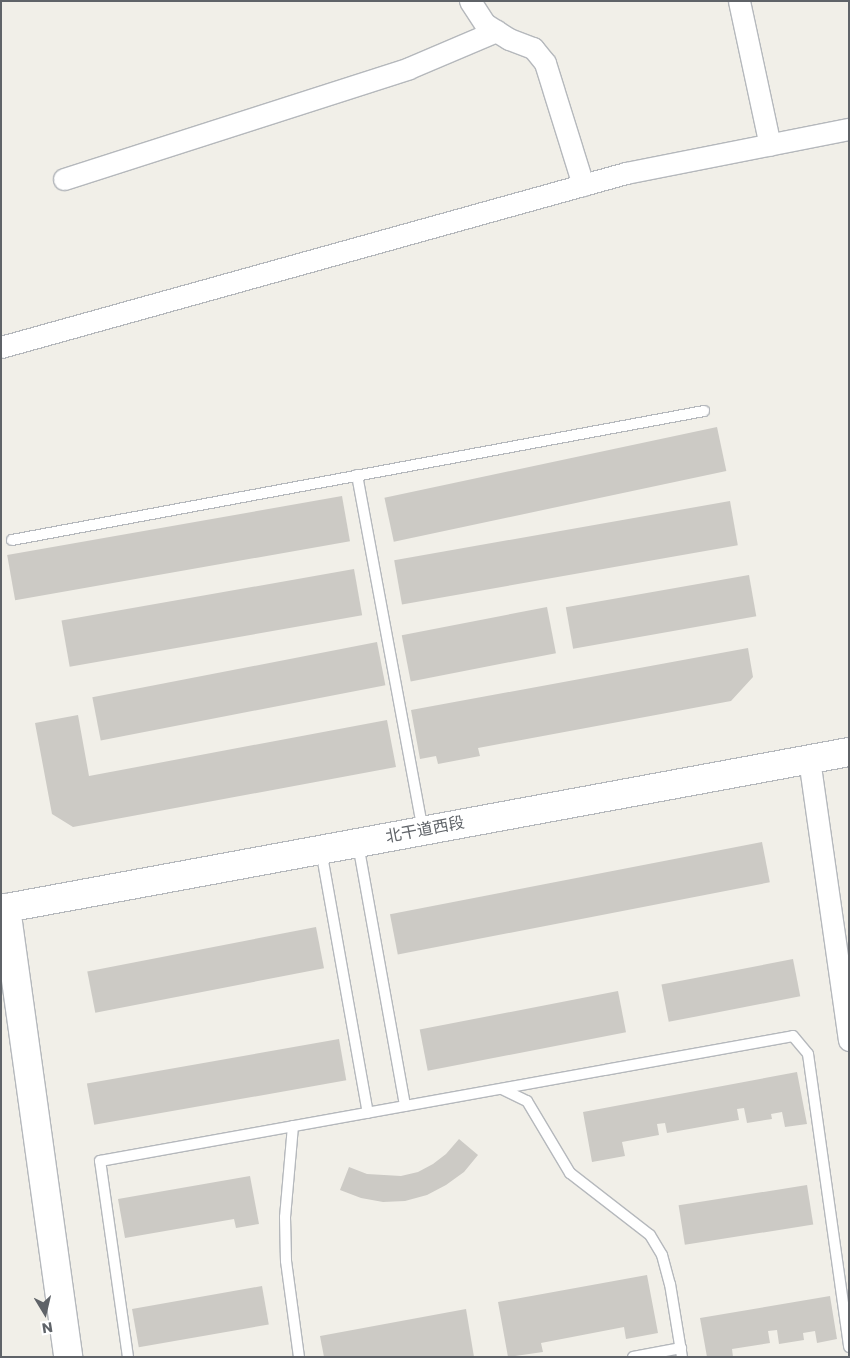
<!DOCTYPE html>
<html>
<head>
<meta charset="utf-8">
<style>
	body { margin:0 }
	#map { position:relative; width:850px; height:1358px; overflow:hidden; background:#f1efe8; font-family:Poppins,"Noto Sans SC",sans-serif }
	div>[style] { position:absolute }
	.building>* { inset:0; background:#cccac5; transform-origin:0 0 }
	.roads { filter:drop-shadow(1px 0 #b5b8bc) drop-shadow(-1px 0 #b5b8bc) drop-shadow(0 1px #b5b8bc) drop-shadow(0 -1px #b5b8bc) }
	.lane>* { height:10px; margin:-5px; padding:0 5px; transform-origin:5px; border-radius:5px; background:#fff }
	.street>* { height:21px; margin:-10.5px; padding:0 10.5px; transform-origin:10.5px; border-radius:10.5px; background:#fff }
	.secondary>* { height:28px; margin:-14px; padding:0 14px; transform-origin:14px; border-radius:14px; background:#fff }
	span { translate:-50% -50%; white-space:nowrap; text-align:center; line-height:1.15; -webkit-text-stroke:4px #fff; paint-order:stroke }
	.street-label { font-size:16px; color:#5f6368 }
	.frame { position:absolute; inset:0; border:2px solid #5f6368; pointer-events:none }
	.north { position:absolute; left:20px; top:1288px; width:50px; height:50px; -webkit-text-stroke:4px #fff; paint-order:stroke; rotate:171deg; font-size:14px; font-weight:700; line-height:20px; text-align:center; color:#5f6368 }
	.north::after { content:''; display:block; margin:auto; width:18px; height:22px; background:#5f6368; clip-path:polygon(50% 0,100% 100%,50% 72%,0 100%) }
</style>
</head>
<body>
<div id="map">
	<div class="building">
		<div style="left:717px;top:427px;width:45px;height:340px;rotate:78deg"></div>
		<div style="left:342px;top:496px;width:46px;height:340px;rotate:80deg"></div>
		<div style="left:730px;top:501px;width:45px;height:341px;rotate:80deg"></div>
		<div style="left:354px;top:569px;width:47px;height:297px;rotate:80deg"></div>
		<div style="left:749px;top:575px;width:42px;height:186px;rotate:80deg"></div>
		<div style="left:547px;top:607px;width:47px;height:148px;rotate:79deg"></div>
		<div style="left:377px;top:642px;width:44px;height:290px;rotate:79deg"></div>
		<div style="clip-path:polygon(748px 648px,753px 677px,731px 701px,478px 748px,480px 756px,438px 764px,436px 756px,420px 759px,411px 710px)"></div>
		<div style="clip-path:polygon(78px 715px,89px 776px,387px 720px,396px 767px,73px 827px,52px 814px,35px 723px)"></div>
		<div style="left:762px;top:842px;width:41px;height:379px;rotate:79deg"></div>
		<div style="left:316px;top:927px;width:42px;height:233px;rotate:79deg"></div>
		<div style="left:793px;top:959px;width:38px;height:134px;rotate:79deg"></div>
		<div style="left:618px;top:991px;width:42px;height:202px;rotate:79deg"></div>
		<div style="left:339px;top:1039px;width:42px;height:256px;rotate:80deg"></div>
		<div style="clip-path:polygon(797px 1072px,807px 1124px,785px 1127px,782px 1112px,771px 1114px,772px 1119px,747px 1123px,744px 1108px,737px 1109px,739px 1120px,667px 1133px,665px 1123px,657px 1124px,659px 1135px,622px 1142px,625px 1156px,592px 1162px,583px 1112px)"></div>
		<div style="clip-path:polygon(459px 1139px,478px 1155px,464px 1172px,446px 1185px,427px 1195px,405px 1201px,383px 1202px,361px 1198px,340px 1190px,349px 1167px,367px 1174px,401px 1176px,418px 1172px,433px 1164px,446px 1154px)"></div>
		<div style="clip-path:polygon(250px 1176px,259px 1224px,236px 1228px,234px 1219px,125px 1238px,118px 1199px)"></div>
		<div style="left:807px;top:1185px;width:40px;height:130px;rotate:81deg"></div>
		<div style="clip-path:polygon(647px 1275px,658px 1333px,626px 1339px,624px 1327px,541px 1343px,543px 1352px,508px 1357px,498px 1302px)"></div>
		<div style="left:262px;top:1286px;width:39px;height:132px;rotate:80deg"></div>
		<div style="clip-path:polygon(830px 1296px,837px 1339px,817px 1343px,815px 1331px,803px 1333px,804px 1340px,779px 1344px,777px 1330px,768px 1331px,770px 1343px,732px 1349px,733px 1357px,707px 1357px,700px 1318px)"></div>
		<div style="clip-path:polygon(466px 1309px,474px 1357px,324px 1357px,320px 1336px)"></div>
	</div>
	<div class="roads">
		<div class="lane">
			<div style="left:357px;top:475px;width:361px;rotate:79.5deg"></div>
			<div style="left:12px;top:540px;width:704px;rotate:-10.56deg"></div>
			<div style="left:358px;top:844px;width:266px;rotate:79.8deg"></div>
			<div style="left:321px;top:850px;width:267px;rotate:79.9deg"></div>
			<div style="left:502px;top:1089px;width:28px;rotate:26deg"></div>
			<div style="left:527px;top:1101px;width:84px;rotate:59.2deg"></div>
			<div style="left:570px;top:1173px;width:101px;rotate:37.8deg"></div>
			<div style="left:650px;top:1235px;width:23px;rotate:59deg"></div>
			<div style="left:662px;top:1255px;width:30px;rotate:75deg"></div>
			<div style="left:670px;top:1284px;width:74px;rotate:80.7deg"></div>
			<div style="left:293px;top:1126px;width:91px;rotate:95deg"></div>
			<div style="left:285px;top:1217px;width:44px;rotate:88.7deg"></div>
			<div style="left:286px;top:1261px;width:97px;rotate:82.3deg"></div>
			<div style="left:128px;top:1357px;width:198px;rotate:-98.1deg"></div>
			<div style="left:100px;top:1161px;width:704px;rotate:-10.22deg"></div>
			<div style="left:793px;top:1036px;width:23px;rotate:50deg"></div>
			<div style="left:808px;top:1054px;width:296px;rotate:82deg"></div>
			<div style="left:633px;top:1357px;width:49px;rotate:-10.6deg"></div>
		</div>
		<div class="street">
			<div style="left:470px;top:1px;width:27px;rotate:57deg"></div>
			<div style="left:485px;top:24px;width:28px;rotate:32deg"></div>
			<div style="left:509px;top:39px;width:26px;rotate:21deg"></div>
			<div style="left:533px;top:48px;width:19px;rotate:51deg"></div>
			<div style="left:545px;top:63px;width:128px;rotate:72.7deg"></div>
			<div style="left:739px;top:1px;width:147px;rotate:77.9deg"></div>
			<div style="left:64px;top:179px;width:362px;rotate:-17.8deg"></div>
			<div style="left:409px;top:68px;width:95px;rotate:-23deg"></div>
			<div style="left:1px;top:347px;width:649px;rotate:-15.56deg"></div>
			<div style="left:626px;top:173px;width:227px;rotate:-11.2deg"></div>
			<div style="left:809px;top:759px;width:284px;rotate:81.9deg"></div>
		</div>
		<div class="secondary">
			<div style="left:6px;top:908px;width:453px;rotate:82.1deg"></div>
			<div style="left:1px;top:909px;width:862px;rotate:-10.49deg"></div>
		</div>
	</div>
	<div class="street-label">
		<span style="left:425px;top:830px;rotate:-11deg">北干道西段</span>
	</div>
	<div class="frame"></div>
	<div class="north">N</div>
</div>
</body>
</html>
